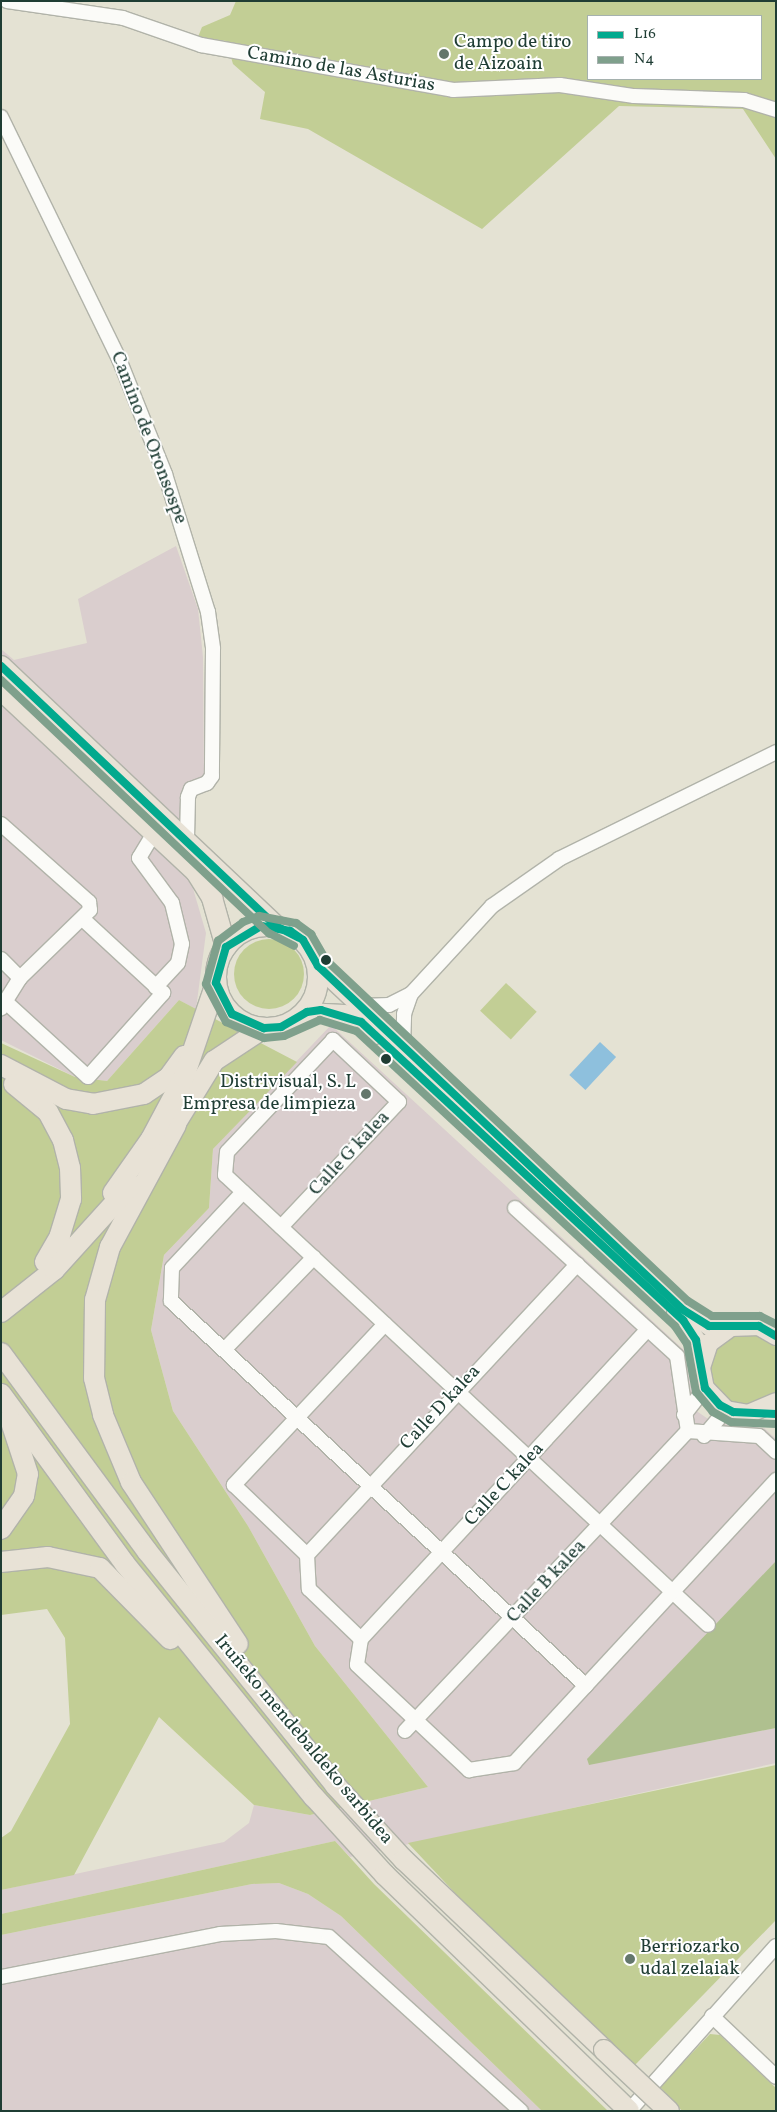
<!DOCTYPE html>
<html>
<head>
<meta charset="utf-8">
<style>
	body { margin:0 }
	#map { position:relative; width:777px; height:2112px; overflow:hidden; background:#e4e2d3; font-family:Vollkorn,serif }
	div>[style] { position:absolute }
	.industrial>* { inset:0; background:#dacece }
	.green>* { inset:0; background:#c2ce95; transform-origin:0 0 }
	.round { border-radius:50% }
	.forest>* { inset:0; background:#afc08f }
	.water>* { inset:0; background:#8ec0dd; transform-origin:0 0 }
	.roads { filter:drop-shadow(1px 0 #b1b3a9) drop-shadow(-1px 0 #b1b3a9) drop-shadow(0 1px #b1b3a9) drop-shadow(0 -1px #b1b3a9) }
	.minor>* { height:14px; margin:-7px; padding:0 7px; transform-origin:7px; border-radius:7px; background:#fbfbf8 }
	.major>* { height:18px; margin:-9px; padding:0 9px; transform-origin:9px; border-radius:9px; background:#e8e2d6 }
	.highway>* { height:20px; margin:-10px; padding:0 10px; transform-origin:10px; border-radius:10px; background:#e8e2d6 }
	.highway>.ring { margin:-10px; padding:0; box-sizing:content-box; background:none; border:20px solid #e8e2d6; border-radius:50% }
	.bridges { filter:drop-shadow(1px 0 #b1b3a9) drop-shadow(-1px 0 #b1b3a9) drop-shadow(0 1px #b1b3a9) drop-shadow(0 -1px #b1b3a9) }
	.highway-bridge>* { height:20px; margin:-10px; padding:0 10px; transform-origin:10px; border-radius:10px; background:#e8e2d6 }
	.bus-1>* { height:8px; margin:-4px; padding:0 4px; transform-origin:4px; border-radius:4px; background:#02a98e }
	.bus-2>* { height:8px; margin:-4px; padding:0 4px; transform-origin:4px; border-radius:4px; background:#7fa08c }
	.dots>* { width:14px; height:14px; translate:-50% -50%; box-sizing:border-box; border:2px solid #fff; border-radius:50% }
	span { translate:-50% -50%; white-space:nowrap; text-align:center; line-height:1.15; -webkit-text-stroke:4px #fff; paint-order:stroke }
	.poi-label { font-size:19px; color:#1f3d34 }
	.left { translate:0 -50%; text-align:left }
	.right { translate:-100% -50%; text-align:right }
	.street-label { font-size:19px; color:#1f3d34 }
	.frame { position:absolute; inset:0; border:2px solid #1f3d34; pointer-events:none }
	.legend { position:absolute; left:587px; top:15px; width:175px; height:65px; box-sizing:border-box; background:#fff; border:1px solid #a5b1ae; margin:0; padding:6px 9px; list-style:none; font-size:15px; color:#1f3d34 }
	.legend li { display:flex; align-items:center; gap:10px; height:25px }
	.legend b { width:25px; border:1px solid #a5b1ae }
</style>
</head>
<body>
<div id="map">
	<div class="industrial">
		<div style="clip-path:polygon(176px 546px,198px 609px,203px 657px,204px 777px,191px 792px,187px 839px,192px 885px,206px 933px,196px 1009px,179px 1000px,107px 1081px,75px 1077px,1px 1040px,1px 649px,14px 660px,87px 643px,78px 599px)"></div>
		<div style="clip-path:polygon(331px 1025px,685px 1351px,695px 1410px,714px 1423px,764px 1428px,776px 1439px,776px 1562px,705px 1742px,776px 1728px,776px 1763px,350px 1857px,335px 1841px,1px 1914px,1px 1890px,224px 1842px,249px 1823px,254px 1805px,310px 1815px,428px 1787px,315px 1646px,248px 1526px,173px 1411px,151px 1330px,164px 1255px,209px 1208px,213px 1149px)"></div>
		<div style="clip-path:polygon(279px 1883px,308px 1894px,341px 1916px,542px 2111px,1px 2111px,1px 1935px,252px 1884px)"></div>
	</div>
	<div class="green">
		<div style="clip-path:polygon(evenodd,236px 1px,776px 1px,776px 159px,743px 109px,619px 106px,482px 229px,308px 129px,260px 119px,265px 92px,233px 64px,226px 41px,198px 37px,202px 27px,230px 15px,236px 1px,588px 16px,761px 16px,761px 79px,588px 79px,588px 16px)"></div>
		<div class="round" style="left:234px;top:939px;width:70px;height:70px"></div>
		<div style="left:506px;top:983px;width:42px;height:38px;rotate:43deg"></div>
		<div style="clip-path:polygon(179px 1000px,297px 1062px,213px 1149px,209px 1208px,164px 1255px,151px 1330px,173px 1411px,248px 1526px,315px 1646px,428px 1787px,310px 1815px,254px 1805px,159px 1717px,74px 1875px,1px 1890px,1px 1838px,11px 1831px,70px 1724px,65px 1638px,47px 1609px,1px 1615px,1px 1043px,75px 1077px,107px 1081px)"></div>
		<div style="clip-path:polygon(737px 1334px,757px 1334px,776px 1347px,776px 1395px,745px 1409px,719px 1398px,708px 1371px,717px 1346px)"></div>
		<div style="clip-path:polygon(776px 1765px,776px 1920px,635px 2065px,472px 1911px,408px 1843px)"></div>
		<div style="clip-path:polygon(335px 1841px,374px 1884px,608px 2111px,542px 2111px,341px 1916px,308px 1894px,279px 1883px,252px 1884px,1px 1935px,1px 1914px)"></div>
		<div style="clip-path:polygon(710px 2034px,720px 2035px,776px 2088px,776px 2111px,682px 2111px,660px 2087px)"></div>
	</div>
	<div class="forest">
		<div style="clip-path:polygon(776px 1561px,776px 1728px,589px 1765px,587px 1759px)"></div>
	</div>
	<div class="water">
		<div style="left:600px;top:1042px;width:22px;height:45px;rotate:43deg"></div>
	</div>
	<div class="roads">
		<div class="minor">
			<div style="left:7px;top:1px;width:117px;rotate:8.3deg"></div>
			<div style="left:123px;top:18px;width:83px;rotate:19.1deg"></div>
			<div style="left:201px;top:45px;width:256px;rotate:10.1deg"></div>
			<div style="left:453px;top:90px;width:107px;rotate:-2.7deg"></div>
			<div style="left:560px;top:85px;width:75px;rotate:8.5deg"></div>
			<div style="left:634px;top:96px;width:110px;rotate:2.1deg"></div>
			<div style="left:744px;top:100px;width:34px;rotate:17deg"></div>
			<div style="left:1px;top:117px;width:269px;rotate:64deg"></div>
			<div style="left:119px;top:359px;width:124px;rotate:68.2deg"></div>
			<div style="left:165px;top:474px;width:145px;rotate:72.7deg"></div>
			<div style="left:208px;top:612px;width:37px;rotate:82deg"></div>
			<div style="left:213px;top:649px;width:127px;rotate:90.5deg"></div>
			<div style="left:212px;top:776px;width:9px;rotate:126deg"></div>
			<div style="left:207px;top:783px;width:17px;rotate:159deg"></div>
			<div style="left:191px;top:789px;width:9px;rotate:111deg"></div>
			<div style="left:188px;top:797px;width:42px;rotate:91.4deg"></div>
			<div style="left:1px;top:824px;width:118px;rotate:41.6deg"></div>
			<div style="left:89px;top:902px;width:8px;rotate:83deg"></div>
			<div style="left:90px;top:910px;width:98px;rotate:135.8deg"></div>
			<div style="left:20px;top:978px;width:36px;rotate:122deg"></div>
			<div style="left:154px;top:833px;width:29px;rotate:121deg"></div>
			<div style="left:139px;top:858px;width:56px;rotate:53.7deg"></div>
			<div style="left:172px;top:903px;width:42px;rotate:76.3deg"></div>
			<div style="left:182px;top:944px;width:19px;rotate:102deg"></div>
			<div style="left:178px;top:963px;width:33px;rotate:133deg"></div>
			<div style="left:1px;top:959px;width:27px;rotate:45deg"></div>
			<div style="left:8px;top:1004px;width:108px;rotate:42.4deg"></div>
			<div style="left:88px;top:1077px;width:113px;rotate:-48.2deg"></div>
			<div style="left:163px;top:993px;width:108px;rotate:-137.3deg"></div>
			<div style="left:361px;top:1006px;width:28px;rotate:-2deg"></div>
			<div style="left:389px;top:1005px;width:25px;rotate:-27deg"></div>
			<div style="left:411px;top:994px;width:120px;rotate:-47.4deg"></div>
			<div style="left:492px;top:906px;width:82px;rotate:-35deg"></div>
			<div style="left:559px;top:859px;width:242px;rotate:-26.2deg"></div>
			<div style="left:403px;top:1047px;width:33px;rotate:-88deg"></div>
			<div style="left:404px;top:1014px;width:21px;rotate:-71deg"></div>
			<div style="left:243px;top:1192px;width:104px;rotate:133.1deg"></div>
			<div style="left:172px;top:1268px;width:33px;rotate:92deg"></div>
			<div style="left:171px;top:1301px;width:566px;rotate:42.85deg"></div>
			<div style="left:515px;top:1208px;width:219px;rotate:42.4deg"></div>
			<div style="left:677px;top:1356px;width:76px;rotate:81.7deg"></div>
			<div style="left:688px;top:1431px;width:71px;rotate:4deg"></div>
			<div style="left:759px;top:1436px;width:23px;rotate:43deg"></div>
			<div style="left:281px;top:1227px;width:172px;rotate:-46.7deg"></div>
			<div style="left:399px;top:1102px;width:91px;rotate:-136.8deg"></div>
			<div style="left:333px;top:1040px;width:154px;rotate:133.4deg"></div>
			<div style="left:227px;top:1152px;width:23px;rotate:95deg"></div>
			<div style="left:225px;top:1175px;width:660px;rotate:42.97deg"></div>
			<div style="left:385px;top:1324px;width:221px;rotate:133.2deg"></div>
			<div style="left:234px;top:1485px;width:101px;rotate:43.8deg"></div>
			<div style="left:307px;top:1555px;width:34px;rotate:87deg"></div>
			<div style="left:309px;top:1589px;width:72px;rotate:43.9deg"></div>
			<div style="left:361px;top:1639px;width:26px;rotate:99deg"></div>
			<div style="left:357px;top:1665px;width:154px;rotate:43.2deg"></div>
			<div style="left:469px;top:1770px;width:46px;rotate:-8.8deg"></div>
			<div style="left:514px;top:1763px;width:386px;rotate:-47.2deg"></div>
			<div style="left:224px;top:1350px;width:129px;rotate:-45.9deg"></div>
			<div style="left:684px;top:1415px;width:34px;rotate:-52deg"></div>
			<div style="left:704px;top:1436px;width:34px;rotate:-50deg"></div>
			<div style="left:307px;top:1555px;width:397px;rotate:-47.1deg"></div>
			<div style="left:361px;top:1639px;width:422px;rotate:-47.2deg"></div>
			<div style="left:405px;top:1731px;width:412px;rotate:-46.7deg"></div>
			<div style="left:1px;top:1977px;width:223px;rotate:-11.1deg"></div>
			<div style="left:220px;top:1934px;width:56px;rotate:-3.1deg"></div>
			<div style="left:276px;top:1931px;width:53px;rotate:6.5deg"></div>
			<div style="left:329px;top:1937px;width:259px;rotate:42.2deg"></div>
			<div style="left:712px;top:2016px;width:88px;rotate:43.6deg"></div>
			<div style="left:629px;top:2111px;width:221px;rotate:-48.3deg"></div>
		</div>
		<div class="major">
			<div style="left:318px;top:966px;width:500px;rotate:43.3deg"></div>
			<div style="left:682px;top:1309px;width:32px;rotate:32deg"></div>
			<div style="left:709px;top:1326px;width:22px;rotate:3deg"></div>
			<div style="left:307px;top:1012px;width:37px;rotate:3deg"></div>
			<div style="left:344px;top:1014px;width:37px;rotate:35deg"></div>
			<div style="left:676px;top:1313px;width:34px;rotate:53deg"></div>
			<div style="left:696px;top:1340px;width:28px;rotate:80deg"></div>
			<div style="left:776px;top:1336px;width:20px;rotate:-150deg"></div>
			<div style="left:759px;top:1326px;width:28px;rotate:178deg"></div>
			<div style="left:731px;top:1327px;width:27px;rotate:144deg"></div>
			<div style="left:709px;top:1343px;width:26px;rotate:108deg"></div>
			<div style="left:701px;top:1368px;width:20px;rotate:79deg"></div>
			<div style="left:705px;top:1388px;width:30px;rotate:46deg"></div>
			<div style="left:726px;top:1410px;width:22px;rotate:10deg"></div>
			<div style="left:748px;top:1414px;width:30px;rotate:-23deg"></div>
		</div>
		<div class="highway">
			<div style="left:1px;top:666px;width:378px;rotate:43.4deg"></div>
			<div style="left:1px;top:690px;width:267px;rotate:43deg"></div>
			<div style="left:196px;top:872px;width:31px;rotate:58deg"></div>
			<div style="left:212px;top:898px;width:51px;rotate:74.1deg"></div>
			<div class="ring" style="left:216px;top:926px;width:82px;height:82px"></div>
			<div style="left:1px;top:1065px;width:73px;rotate:27.6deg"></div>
			<div style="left:66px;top:1099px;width:27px;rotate:10deg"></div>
			<div style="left:93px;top:1104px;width:52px;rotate:-11.1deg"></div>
			<div style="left:144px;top:1094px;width:30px;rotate:-34deg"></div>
			<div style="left:169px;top:1077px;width:26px;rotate:-54deg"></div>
			<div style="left:14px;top:1084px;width:44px;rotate:39.5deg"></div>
			<div style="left:48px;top:1112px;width:32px;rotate:62deg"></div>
			<div style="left:63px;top:1140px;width:29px;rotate:76deg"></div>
			<div style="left:70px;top:1168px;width:31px;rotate:88deg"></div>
			<div style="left:71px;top:1199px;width:39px;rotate:107deg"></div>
			<div style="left:60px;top:1236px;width:30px;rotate:120deg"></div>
			<div style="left:176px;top:1125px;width:139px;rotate:118.4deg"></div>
			<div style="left:110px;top:1247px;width:55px;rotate:105.8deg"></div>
			<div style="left:95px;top:1300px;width:78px;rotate:90.7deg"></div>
			<div style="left:94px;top:1378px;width:38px;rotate:76deg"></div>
			<div style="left:103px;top:1415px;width:73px;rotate:67.3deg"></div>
			<div style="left:131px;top:1482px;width:194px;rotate:56.6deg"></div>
			<div style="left:168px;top:1136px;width:88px;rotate:-58.5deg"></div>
			<div style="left:214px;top:1061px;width:60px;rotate:-33.4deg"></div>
			<div style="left:113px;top:1193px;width:66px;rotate:-54.9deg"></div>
			<div style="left:151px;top:1139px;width:70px;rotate:-62deg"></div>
			<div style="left:184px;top:1077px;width:99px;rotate:-71.2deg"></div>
			<div style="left:1px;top:1312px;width:68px;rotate:-38.4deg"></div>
			<div style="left:54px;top:1270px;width:115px;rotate:-47.8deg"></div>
			<div style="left:1px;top:1353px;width:246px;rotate:53.6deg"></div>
			<div style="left:147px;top:1551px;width:300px;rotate:51.2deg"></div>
			<div style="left:335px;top:1785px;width:102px;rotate:47.4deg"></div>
			<div style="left:404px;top:1860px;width:276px;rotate:43.5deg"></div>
			<div style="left:1px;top:1394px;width:210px;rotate:53.9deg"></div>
			<div style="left:125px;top:1564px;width:300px;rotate:51deg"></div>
			<div style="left:314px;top:1797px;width:105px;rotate:47.7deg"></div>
			<div style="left:385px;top:1875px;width:339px;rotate:44deg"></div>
			<div style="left:1px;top:1529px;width:40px;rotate:-55.1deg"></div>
			<div style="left:24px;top:1496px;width:22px;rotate:-80deg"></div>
			<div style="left:28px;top:1474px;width:58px;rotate:-108.1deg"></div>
			<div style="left:1px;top:1562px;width:47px;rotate:-6.1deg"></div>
			<div style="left:48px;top:1557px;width:53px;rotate:11.9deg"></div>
			<div style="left:100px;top:1568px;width:100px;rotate:45.4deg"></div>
		</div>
	</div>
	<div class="bridges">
		<div class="highway-bridge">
			<div style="left:604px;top:2050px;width:89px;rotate:43.2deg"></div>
		</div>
	</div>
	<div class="bus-1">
		<div style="left:1px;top:666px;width:378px;rotate:43.4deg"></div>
		<div style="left:276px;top:926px;width:25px;rotate:27deg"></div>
		<div style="left:776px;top:1336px;width:20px;rotate:-150deg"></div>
		<div style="left:759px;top:1326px;width:50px;rotate:180deg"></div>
		<div style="left:709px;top:1326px;width:32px;rotate:-148deg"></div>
		<div style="left:682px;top:1309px;width:500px;rotate:-136.7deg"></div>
		<div style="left:318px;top:966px;width:30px;rotate:-120deg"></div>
		<div style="left:303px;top:940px;width:16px;rotate:-145deg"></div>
		<div style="left:290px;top:931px;width:29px;rotate:-170deg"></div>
		<div style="left:261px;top:926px;width:41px;rotate:149deg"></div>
		<div style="left:226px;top:947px;width:37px;rotate:106deg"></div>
		<div style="left:216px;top:983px;width:35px;rotate:63deg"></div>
		<div style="left:232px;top:1014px;width:35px;rotate:24deg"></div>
		<div style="left:264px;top:1028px;width:17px;rotate:-3deg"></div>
		<div style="left:281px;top:1027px;width:30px;rotate:-30deg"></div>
		<div style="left:307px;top:1012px;width:14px;rotate:-8deg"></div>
		<div style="left:321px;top:1010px;width:42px;rotate:16.7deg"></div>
		<div style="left:361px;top:1022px;width:439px;rotate:42.8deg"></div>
		<div style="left:683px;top:1320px;width:24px;rotate:57deg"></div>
		<div style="left:696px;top:1340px;width:49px;rotate:79.4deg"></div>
		<div style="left:705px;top:1388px;width:23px;rotate:49deg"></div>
		<div style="left:720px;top:1405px;width:15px;rotate:28deg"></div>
		<div style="left:733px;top:1412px;width:43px;rotate:2.7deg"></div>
	</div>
	<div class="bus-2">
		<div style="left:1px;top:680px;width:369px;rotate:43.4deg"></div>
		<div style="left:269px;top:933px;width:28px;rotate:27deg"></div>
		<div style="left:776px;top:1424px;width:45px;rotate:-177.5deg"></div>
		<div style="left:731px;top:1422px;width:21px;rotate:-151deg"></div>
		<div style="left:713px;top:1412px;width:26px;rotate:-130deg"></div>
		<div style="left:696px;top:1392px;width:49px;rotate:-100.6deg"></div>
		<div style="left:687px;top:1344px;width:22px;rotate:-124deg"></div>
		<div style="left:675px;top:1326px;width:434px;rotate:-137.2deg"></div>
		<div style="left:356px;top:1031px;width:38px;rotate:-163deg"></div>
		<div style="left:320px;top:1020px;width:39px;rotate:156deg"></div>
		<div style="left:284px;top:1036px;width:20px;rotate:174deg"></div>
		<div style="left:264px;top:1038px;width:41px;rotate:-157.2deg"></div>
		<div style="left:226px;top:1022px;width:43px;rotate:-117.8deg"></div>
		<div style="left:206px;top:984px;width:45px;rotate:-74.4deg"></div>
		<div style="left:218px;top:941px;width:31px;rotate:-37deg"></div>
		<div style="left:243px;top:922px;width:17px;rotate:-21deg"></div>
		<div style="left:259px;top:916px;width:38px;rotate:11deg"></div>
		<div style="left:296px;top:923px;width:19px;rotate:36deg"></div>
		<div style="left:311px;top:934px;width:30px;rotate:60deg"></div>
		<div style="left:326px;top:960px;width:497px;rotate:43.3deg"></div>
		<div style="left:688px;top:1301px;width:28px;rotate:32deg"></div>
		<div style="left:712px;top:1316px;width:48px"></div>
		<div style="left:760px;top:1316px;width:18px;rotate:27deg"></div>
	</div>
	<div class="dots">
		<div style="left:444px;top:54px;background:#64776c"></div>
		<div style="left:326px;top:960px;background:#1f3d34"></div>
		<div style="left:386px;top:1059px;background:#1f3d34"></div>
		<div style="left:366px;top:1094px;background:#64776c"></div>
		<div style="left:630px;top:1959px;background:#64776c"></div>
	</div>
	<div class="poi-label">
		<span class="left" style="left:454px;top:54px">Campo de tiro<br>de Aizoain</span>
		<span class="right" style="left:356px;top:1094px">Distrivisual, S. L<br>Empresa de limpieza</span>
		<span class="left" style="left:640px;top:1959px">Berriozarko<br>udal zelaiak</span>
	</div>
	<div class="street-label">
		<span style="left:341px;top:70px;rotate:10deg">Camino de las Asturias</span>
		<span style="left:148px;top:438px;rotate:69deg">Camino de Oronsospe</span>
		<span style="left:350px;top:1154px;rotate:-47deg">Calle G kalea</span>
		<span style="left:441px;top:1408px;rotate:-47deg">Calle D kalea</span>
		<span style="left:505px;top:1485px;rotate:-47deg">Calle C kalea</span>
		<span style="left:547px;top:1582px;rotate:-47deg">Calle B kalea</span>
		<span style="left:303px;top:1740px;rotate:50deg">Iruñeko mendebaldeko sarbidea</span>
	</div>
	<div class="frame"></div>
	<ul class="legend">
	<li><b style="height:6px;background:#02a98e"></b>L16</li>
	<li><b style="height:6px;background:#7fa08c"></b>N4</li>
	</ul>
</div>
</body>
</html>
